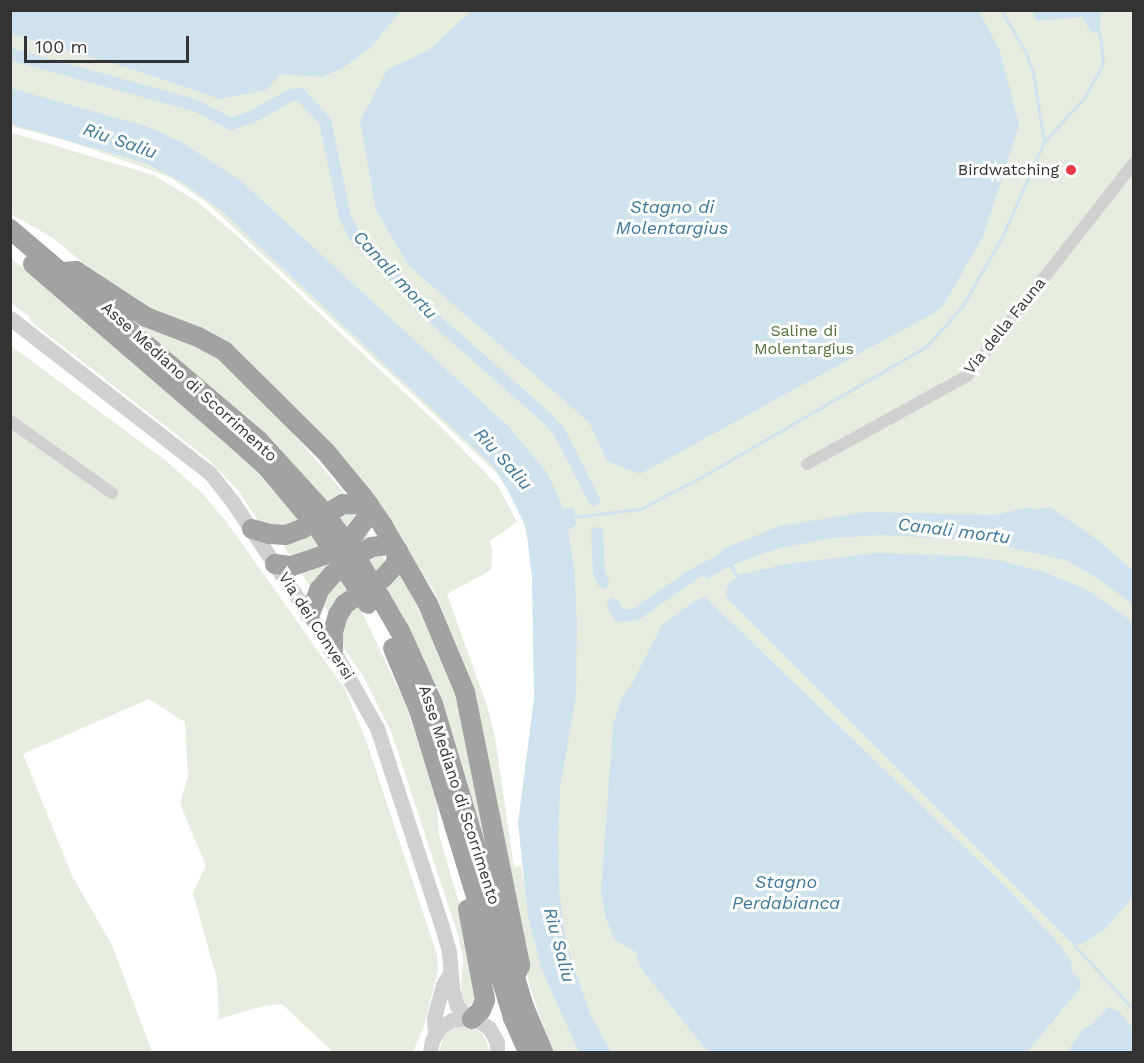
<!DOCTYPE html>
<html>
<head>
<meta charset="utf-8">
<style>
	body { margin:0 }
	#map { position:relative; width:1144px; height:1063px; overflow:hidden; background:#fff; font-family:"Work Sans",sans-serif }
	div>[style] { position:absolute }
	.green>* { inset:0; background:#e6ecdf }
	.water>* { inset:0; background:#cfe2ee }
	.stream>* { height:3px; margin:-1.5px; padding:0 1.5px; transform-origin:1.5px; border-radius:1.5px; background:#cfe2ee }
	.canal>* { height:12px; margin:-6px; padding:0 6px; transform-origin:6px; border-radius:6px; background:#cfe2ee }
	.minor>* { height:12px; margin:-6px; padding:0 6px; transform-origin:6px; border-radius:6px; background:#d0d0d0 }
	.tertiary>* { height:15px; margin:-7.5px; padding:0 7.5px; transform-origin:7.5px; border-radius:7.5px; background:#d0d0d0 }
	.trunk>* { height:20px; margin:-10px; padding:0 10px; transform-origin:10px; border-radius:10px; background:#a2a2a2 }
	.trunk-bridge>* { height:20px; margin:-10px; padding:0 10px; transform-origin:10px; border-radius:10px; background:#a2a2a2 }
	.dots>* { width:16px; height:16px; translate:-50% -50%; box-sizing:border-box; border:3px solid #fff; border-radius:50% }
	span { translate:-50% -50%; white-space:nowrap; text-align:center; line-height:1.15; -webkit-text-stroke:6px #fff; paint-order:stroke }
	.poi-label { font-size:16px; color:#333 }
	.right { translate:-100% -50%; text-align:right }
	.street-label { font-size:16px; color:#333 }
	.park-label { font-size:16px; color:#56703f }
	.water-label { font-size:18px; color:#3f7597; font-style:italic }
	.frame { position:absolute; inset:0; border:12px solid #333; pointer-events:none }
	.scale { position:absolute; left:24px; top:36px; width:165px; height:27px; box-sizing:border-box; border:3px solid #333; border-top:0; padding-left:8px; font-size:18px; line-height:21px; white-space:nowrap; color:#333; -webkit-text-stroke:4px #fff; paint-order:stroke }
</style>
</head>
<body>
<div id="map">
	<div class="green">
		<div style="clip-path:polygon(11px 11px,1133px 11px,1133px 1052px,552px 1052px,530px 987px,452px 638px,434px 590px,307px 422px,166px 319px,112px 287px,53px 238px,11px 214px,10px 132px,153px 175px,195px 200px,234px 233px,443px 429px,498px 486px,517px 522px,490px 541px,492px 552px,491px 570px,447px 594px,487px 706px,495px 737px,514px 867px,521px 866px,535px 945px,546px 978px,538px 688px,531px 555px,521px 510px,498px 474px,205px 201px,171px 178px,151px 170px,71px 142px,11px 126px)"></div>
		<div style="clip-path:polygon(10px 257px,253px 467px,302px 522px,285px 528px,259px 522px,238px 490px,209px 460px,29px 320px,30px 317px,11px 303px)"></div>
		<div style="clip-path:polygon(130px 317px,211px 349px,252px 386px,345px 494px,344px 497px,327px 505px,185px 366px)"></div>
		<div style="clip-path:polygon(10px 345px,165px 460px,202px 493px,228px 524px,345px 689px,367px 743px,437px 955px,438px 970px,424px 1026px,413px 1052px,333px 1052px,282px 1004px,263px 1006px,219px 1019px,217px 979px,193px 893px,206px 866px,180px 803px,188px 777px,185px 722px,149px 699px,23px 754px,72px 876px,112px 945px,152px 1052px,11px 1052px)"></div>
		<div style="clip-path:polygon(345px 506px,357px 520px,321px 550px,291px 558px,280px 540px)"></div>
		<div style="clip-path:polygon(365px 529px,371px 539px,311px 588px,299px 570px)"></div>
		<div style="clip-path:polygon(379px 550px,386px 563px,330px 615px,320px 600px,323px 591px)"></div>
		<div style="clip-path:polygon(400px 571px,455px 685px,499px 887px,388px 593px,360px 608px,407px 707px,437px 802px,439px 834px,462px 914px,475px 1000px,469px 1006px,464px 1004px,460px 998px,463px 958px,458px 935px,392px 734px,365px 679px,341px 644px,341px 615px)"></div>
		<div style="clip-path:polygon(459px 1026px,469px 1026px,483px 1034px,490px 1052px,439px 1052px,444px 1035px)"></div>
	</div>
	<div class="water">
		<div style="clip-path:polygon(10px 11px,11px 10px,401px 11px,369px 49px,341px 69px,321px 77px,280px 74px,266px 90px,220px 99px,135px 70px,11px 34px)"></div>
		<div style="clip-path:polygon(979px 11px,1000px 51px,1019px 125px,983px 237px,941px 309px,640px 474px,607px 461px,589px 422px,409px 266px,376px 210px,360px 121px,387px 70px,429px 50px,471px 11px)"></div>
		<div style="clip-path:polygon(1032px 11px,1101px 11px,1100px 34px,1091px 32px,1082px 17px,1037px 21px)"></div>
		<div style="clip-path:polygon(10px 88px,148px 127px,181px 142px,241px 181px,509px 427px,548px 474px,563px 508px,574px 509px,576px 525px,568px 530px,574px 566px,577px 624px,576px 696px,560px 788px,558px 834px,559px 890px,565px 937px,574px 968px,591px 1016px,611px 1052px,579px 1052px,542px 970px,528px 917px,518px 823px,534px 698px,532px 578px,526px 527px,506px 487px,493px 466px,220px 209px,180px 181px,145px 163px,11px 124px)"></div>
		<div style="clip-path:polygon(1028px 507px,1036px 510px,1050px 507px,1099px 541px,1133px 571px,1133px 604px,1094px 576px,1066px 560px,981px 541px,942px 538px,882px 535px,833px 538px,779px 548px,734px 564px,707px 579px,702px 574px,701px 567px,726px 548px,780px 526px,865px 512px,997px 515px)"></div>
		<div style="clip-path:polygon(876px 553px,962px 556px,998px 560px,1044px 572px,1089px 591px,1133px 622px,1133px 897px,1102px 932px,1081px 944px,1074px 945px,727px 598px,726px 592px,729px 583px,740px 575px,786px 564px)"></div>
		<div style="clip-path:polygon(705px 597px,1003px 884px,1053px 937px,1071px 961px,1072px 972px,1081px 981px,1081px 987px,1027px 1052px,708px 1052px,640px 967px,636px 952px,614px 939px,605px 915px,601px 891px,613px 726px,621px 699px,631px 686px,662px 625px,696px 600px)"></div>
		<div style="clip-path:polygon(1108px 1007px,1118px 1011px,1133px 1028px,1133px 1052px,1067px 1052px,1084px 1028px,1091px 1025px)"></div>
	</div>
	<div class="stream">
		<div style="left:1001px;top:10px;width:50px;rotate:59.8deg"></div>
		<div style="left:1026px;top:53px;width:21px;rotate:71deg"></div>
		<div style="left:1033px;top:73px;width:70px;rotate:80.9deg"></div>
		<div style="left:572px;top:517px;width:68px;rotate:-6.7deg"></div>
		<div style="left:640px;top:509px;width:71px;rotate:-27.6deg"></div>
		<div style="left:703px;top:476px;width:259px;rotate:-30.1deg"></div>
		<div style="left:927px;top:346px;width:55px;rotate:-48.7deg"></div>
		<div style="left:963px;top:305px;width:78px;rotate:-60.2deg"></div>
		<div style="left:1002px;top:237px;width:104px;rotate:-66.1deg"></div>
		<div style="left:1044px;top:142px;width:59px;rotate:-47.7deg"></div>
		<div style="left:1084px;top:98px;width:39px;rotate:-61deg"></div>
		<div style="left:1103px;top:64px;width:30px;rotate:-96deg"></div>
		<div style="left:730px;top:564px;width:14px;rotate:60deg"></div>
		<div style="left:1074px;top:945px;width:88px;rotate:47.3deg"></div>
	</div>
	<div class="canal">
		<div style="left:10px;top:54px;width:194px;rotate:15.5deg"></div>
		<div style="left:197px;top:106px;width:38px;rotate:28deg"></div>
		<div style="left:231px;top:124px;width:20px;rotate:-18deg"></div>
		<div style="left:250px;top:118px;width:47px;rotate:-29.3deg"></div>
		<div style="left:291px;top:95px;width:9px;rotate:-6deg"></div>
		<div style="left:300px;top:94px;width:37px;rotate:47deg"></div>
		<div style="left:325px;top:121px;width:98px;rotate:78.2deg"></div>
		<div style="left:345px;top:217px;width:24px;rotate:62deg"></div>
		<div style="left:356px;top:238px;width:117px;rotate:45.7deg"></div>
		<div style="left:438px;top:322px;width:147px;rotate:41.4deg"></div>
		<div style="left:548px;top:419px;width:18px;rotate:49deg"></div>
		<div style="left:560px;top:433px;width:75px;rotate:63.1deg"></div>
		<div style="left:597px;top:533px;width:39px;rotate:87deg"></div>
		<div style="left:599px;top:572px;width:11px;rotate:68deg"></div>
		<div style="left:698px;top:572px;width:20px;rotate:-27deg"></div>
		<div style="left:613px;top:604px;width:13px;rotate:63deg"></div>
		<div style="left:619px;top:616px;width:16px;rotate:-4deg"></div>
		<div style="left:635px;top:615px;width:68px;rotate:-34.9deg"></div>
	</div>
	<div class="minor">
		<div style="left:10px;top:421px;width:125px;rotate:35.2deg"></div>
		<div style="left:807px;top:464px;width:183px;rotate:-28.8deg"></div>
		<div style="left:967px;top:376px;width:271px;rotate:-51.9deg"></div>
	</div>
	<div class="tertiary">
		<div style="left:10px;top:318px;width:253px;rotate:37.8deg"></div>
		<div style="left:210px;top:473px;width:39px;rotate:52deg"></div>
		<div style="left:234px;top:504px;width:176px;rotate:55.9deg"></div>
		<div style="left:333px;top:650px;width:90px;rotate:60.6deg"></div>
		<div style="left:377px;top:728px;width:209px;rotate:71.9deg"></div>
		<div style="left:442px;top:927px;width:26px;rotate:74deg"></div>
		<div style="left:449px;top:952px;width:37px;rotate:85deg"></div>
		<div style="left:452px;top:989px;width:18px;rotate:74deg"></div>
		<div style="left:457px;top:1006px;width:17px;rotate:45deg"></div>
		<div style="left:435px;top:1034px;width:16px;rotate:-94deg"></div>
		<div style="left:434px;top:1018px;width:34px;rotate:-75deg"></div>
		<div style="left:443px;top:985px;width:14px;rotate:-60deg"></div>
		<div style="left:430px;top:1052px;width:11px;rotate:-80deg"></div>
		<div style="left:432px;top:1041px;width:15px;rotate:-62deg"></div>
		<div style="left:439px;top:1028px;width:15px;rotate:-32deg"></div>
		<div style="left:452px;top:1020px;width:15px;rotate:-8deg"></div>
		<div style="left:467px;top:1018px;width:11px;rotate:15deg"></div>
		<div style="left:478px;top:1021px;width:13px;rotate:32deg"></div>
		<div style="left:489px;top:1028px;width:16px;rotate:60deg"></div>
		<div style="left:497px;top:1042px;width:10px;rotate:90deg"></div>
	</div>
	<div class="trunk">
		<div style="left:10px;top:229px;width:327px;rotate:40.4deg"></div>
		<div style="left:259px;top:441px;width:89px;rotate:47.7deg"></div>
		<div style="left:33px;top:264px;width:269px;rotate:40.8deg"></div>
		<div style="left:237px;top:440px;width:40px;rotate:42deg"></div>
		<div style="left:267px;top:467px;width:62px;rotate:50.2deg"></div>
		<div style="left:63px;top:272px;width:13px;rotate:-4deg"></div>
		<div style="left:76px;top:271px;width:84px;rotate:33.3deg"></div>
		<div style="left:146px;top:317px;width:56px;rotate:21deg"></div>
		<div style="left:198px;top:337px;width:30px;rotate:28deg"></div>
		<div style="left:224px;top:351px;width:144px;rotate:44.7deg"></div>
		<div style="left:326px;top:452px;width:58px;rotate:50.6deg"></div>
		<div style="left:363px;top:497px;width:35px;rotate:55deg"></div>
		<div style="left:383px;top:526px;width:90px;rotate:60deg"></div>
		<div style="left:428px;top:604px;width:95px;rotate:67.2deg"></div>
		<div style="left:465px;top:692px;width:279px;rotate:78.6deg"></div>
		<div style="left:520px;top:966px;width:11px;rotate:117deg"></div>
		<div style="left:252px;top:529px;width:18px;rotate:16deg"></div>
		<div style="left:269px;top:534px;width:17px;rotate:3deg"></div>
		<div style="left:286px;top:535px;width:17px;rotate:-21deg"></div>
		<div style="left:302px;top:529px;width:48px;rotate:-31.4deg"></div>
		<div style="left:343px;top:504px;width:26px;rotate:2deg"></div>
		<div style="left:275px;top:564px;width:17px;rotate:7deg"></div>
		<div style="left:292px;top:566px;width:34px;rotate:-19deg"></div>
		<div style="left:324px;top:555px;width:38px;rotate:-35deg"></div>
		<div style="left:355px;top:533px;width:20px;rotate:-53deg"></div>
		<div style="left:367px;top:517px;width:12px;rotate:-81deg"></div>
		<div style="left:380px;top:597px;width:39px;rotate:60deg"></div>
		<div style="left:400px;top:631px;width:80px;rotate:65.7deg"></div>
		<div style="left:433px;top:704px;width:316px;rotate:73.3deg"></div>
		<div style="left:524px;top:1007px;width:49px;rotate:67.1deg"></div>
		<div style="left:310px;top:614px;width:26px;rotate:-69deg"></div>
		<div style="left:319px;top:590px;width:21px;rotate:-49deg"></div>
		<div style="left:333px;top:574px;width:32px;rotate:-39deg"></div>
		<div style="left:358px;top:554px;width:16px;rotate:-27deg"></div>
		<div style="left:372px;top:547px;width:16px;rotate:-7deg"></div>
		<div style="left:388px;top:545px;width:12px;rotate:31deg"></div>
		<div style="left:393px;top:648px;width:67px;rotate:67.2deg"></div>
		<div style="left:419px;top:710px;width:322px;rotate:73deg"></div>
		<div style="left:513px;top:1018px;width:37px;rotate:66deg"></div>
		<div style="left:333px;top:650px;width:18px;rotate:-90deg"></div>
		<div style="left:333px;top:632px;width:18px;rotate:-74deg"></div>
		<div style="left:338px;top:615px;width:13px;rotate:-58deg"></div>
		<div style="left:345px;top:604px;width:46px;rotate:-34.4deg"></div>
		<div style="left:383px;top:578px;width:18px;rotate:-47deg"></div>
		<div style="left:395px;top:565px;width:14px;rotate:-78deg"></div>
		<div style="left:468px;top:909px;width:93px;rotate:79.4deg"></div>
		<div style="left:485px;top:1000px;width:11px;rotate:112deg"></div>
		<div style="left:481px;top:1010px;width:13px;rotate:135deg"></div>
	</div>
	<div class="trunk-bridge">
		<div style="left:319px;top:507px;width:49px;rotate:52.4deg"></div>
		<div style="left:349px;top:546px;width:60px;rotate:58.7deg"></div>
		<div style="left:317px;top:526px;width:93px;rotate:56.8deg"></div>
	</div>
	<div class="dots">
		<div style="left:1071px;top:170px;background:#e63946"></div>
	</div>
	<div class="poi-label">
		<span class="right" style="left:1059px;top:170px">Birdwatching</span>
	</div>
	<div class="street-label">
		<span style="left:1005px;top:326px;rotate:-51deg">Via della Fauna</span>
		<span style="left:189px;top:382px;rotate:42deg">Asse Mediano di Scorrimento</span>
		<span style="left:316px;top:626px;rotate:57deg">Via dei Conversi</span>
		<span style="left:459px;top:795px;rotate:72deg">Asse Mediano di Scorrimento</span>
	</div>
	<div class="park-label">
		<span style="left:804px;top:340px">Saline di<br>Molentargius</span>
	</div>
	<div class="water-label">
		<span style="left:120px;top:141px;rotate:19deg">Riu Saliu</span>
		<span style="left:672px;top:218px">Stagno di<br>Molentargius</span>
		<span style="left:395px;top:275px;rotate:47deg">Canali mortu</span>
		<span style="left:503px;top:459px;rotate:48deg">Riu Saliu</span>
		<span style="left:954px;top:531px;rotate:7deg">Canali mortu</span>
		<span style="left:786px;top:893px">Stagno<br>Perdabianca</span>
		<span style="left:559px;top:945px;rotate:75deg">Riu Saliu</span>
	</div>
	<div class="frame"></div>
	<div class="scale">100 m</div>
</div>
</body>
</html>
